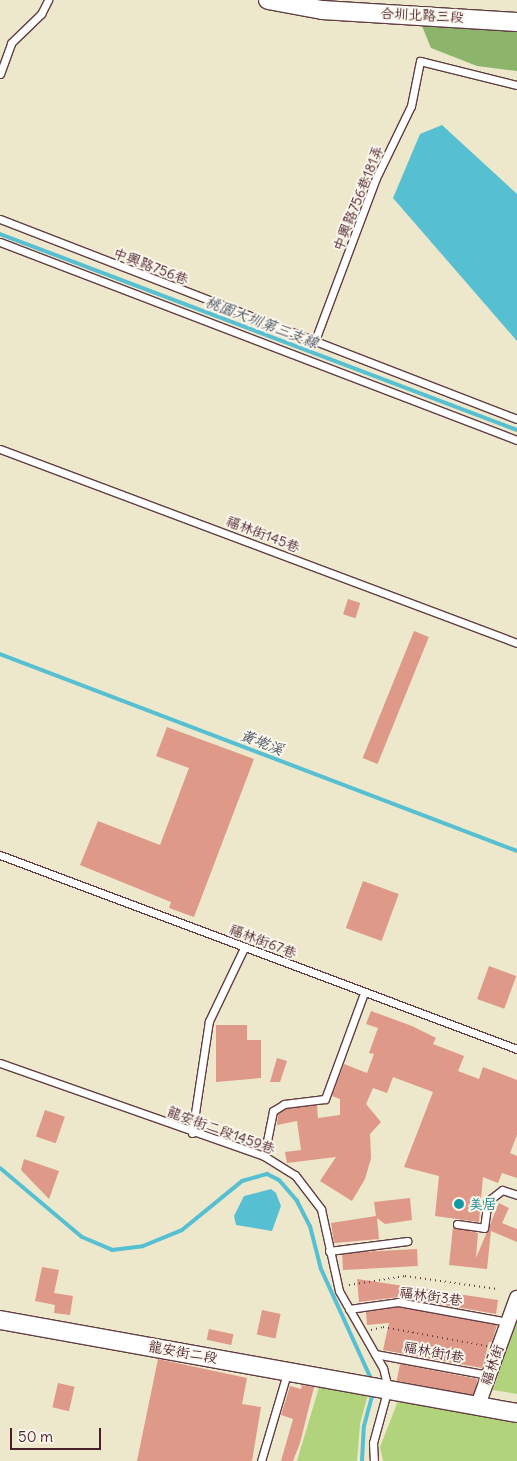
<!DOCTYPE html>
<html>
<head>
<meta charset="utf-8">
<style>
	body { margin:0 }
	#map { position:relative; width:517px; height:1461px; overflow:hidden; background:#ede7cb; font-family:Delius,"LXGW WenKai TC",sans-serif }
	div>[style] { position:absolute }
	.green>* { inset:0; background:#b1d37b }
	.forest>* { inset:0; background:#8cb56b }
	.water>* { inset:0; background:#56c0d2 }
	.stream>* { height:4px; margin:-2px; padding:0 2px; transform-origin:2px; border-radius:2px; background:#56c0d2 }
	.building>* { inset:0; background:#de9989; transform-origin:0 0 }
	.path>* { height:2px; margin-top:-1px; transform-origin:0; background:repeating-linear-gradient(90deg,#623d43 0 1px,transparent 0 5px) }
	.roads { filter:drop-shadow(1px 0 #623d43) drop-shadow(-1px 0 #623d43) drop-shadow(0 1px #623d43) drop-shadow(0 -1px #623d43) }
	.service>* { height:7px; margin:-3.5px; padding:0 3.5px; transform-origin:3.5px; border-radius:3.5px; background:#fff }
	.minor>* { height:14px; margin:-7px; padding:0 7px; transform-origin:7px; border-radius:7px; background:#fff }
	.tertiary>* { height:18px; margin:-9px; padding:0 9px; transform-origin:9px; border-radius:9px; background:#fff }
	.dots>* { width:14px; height:14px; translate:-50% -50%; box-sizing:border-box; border:2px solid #fbf7ec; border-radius:50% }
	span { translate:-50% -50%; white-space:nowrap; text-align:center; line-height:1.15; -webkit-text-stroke:4px #fbf7ec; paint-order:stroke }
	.street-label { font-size:14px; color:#4a1f2b }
	.culture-label { font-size:14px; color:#0d838f }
	.left { translate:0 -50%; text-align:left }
	.water-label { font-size:15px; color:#4e5765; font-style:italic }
	.scale { position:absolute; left:10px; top:1428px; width:91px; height:22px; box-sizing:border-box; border:2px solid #4a1f2b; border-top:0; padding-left:6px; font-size:15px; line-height:18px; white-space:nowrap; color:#4a1f2b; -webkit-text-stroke:4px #fbf7ec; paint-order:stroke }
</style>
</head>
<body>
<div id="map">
	<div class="green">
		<div style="clip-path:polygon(517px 1320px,517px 1394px,493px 1390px)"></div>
		<div style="clip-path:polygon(320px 1384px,368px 1394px,360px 1424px,357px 1461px,297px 1461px)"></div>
		<div style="clip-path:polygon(398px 1401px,517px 1420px,517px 1461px,383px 1461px,380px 1447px)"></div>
	</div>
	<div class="forest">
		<div style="clip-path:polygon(494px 25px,517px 32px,517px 71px,477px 66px,431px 48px,422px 26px)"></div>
	</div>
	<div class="water">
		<div style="clip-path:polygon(442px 125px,517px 194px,517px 341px,393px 198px,420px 134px)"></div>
		<div style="clip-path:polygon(271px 1189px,276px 1193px,281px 1206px,272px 1231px,236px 1225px,234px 1216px,244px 1196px)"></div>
	</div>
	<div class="stream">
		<div style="left:0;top:234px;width:553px;rotate:20.76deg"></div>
		<div style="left:0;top:654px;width:553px;rotate:20.86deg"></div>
		<div style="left:0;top:1168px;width:107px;rotate:40.1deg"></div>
		<div style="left:82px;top:1237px;width:33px;rotate:23deg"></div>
		<div style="left:112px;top:1250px;width:31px;rotate:-7deg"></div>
		<div style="left:143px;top:1246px;width:42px;rotate:-22.3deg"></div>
		<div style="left:182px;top:1230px;width:77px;rotate:-39.2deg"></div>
		<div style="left:242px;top:1181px;width:26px;rotate:-16deg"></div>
		<div style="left:267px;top:1174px;width:13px;rotate:27deg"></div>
		<div style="left:279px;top:1180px;width:28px;rotate:49deg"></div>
		<div style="left:297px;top:1201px;width:28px;rotate:63deg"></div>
		<div style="left:310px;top:1226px;width:44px;rotate:75.7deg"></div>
		<div style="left:321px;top:1269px;width:125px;rotate:65.5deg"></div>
		<div style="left:362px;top:1461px;width:35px;rotate:-87deg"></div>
		<div style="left:364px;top:1426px;width:35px;rotate:-75deg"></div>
	</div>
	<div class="building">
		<div style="left:348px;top:599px;width:13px;height:16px;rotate:18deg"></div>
		<div style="left:414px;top:631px;width:16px;height:137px;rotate:22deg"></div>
		<div style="clip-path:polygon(167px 727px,254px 759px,194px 917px,169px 908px,171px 902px,80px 865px,98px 821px,160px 845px,189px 768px,156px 756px)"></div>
		<div style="left:363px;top:881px;width:38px;height:50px;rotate:20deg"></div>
		<div style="left:489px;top:966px;width:29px;height:35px;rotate:20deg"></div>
		<div style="clip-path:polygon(371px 1011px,412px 1026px,436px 1038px,433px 1044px,464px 1056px,458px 1071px,479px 1079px,483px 1067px,517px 1080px,517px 1135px,510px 1153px,517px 1156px,517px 1178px,502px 1173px,498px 1183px,483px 1177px,479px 1222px,435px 1216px,439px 1176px,404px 1167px,433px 1092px,393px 1077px,387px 1093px,373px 1088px,366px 1104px,381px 1122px,370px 1134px,371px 1158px,365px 1179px,352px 1201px,320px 1181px,336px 1157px,287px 1163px,285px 1152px,301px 1150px,297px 1121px,277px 1125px,278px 1114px,286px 1109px,317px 1105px,318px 1118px,340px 1115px,340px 1099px,332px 1096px,344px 1064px,367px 1073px,374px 1054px,369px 1053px,378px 1028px,366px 1024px)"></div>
		<div style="clip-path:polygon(216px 1025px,247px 1025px,247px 1040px,261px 1040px,261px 1078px,216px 1082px)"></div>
		<div style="clip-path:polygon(277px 1058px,287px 1061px,280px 1082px,270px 1082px)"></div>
		<div style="left:45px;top:1110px;width:21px;height:28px;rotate:19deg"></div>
		<div style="clip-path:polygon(24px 1159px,59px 1171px,49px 1199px,21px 1170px)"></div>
		<div style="clip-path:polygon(410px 1198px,412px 1220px,385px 1224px,377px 1218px,379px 1239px,334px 1243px,331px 1223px,376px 1216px,374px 1202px)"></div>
		<div style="clip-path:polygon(499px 1203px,509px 1208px,502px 1223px,517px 1229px,517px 1242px,491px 1231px,487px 1269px,449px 1265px,453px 1227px,478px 1233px,476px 1258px)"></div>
		<div style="left:417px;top:1249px;width:17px;height:75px;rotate:87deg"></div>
		<div style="clip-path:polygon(42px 1267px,59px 1270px,54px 1293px,73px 1296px,70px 1315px,54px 1313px,55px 1305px,35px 1301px)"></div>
		<div style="clip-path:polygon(357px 1279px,498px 1300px,496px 1314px,399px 1297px,359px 1302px)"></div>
		<div style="clip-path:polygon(398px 1307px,497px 1325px,492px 1342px,489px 1342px,482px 1368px,383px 1350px,389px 1323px,367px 1325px,366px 1312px)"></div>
		<div style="left:262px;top:1310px;width:19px;height:25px;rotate:12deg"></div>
		<div style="left:209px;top:1329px;width:25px;height:11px;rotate:12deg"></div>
		<div style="clip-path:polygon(158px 1359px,247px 1378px,242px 1404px,261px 1407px,252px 1461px,137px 1461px)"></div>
		<div style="left:400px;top:1364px;width:79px;height:17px;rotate:11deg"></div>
		<div style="left:58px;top:1383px;width:17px;height:25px;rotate:13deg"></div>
		<div style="clip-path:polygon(302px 1385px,314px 1387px,300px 1443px,293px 1461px,281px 1461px,293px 1419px,281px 1415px,290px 1386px,301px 1389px)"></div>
	</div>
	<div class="path">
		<div style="left:349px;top:1285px;width:57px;rotate:-9.1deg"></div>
		<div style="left:405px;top:1276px;width:93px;rotate:8deg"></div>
		<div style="left:371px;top:1330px;width:12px;rotate:-14deg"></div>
		<div style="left:383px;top:1327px;width:106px;rotate:10.4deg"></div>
	</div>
	<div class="roads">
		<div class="service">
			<div style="left:0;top:74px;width:33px;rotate:-70deg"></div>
			<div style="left:11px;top:43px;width:42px;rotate:-44deg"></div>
			<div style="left:41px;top:14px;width:16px;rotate:-63deg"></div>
			<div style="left:0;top:219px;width:554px;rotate:21.15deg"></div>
			<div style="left:0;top:242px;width:554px;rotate:20.96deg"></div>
			<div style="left:314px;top:343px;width:176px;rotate:-69.4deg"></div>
			<div style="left:376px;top:178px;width:80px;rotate:-64.1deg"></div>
			<div style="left:411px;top:106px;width:46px;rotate:-78.7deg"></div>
			<div style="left:420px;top:61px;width:100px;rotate:13.9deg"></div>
			<div style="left:0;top:449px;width:552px;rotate:20.57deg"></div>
			<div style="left:0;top:855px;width:552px;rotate:20.57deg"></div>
			<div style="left:0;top:1063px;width:280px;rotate:19.4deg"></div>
			<div style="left:264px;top:1156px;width:36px;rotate:32deg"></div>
			<div style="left:295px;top:1175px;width:43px;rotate:52.6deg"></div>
			<div style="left:321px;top:1209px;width:84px;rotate:77.6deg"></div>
			<div style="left:339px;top:1291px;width:89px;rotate:60.3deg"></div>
			<div style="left:383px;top:1368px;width:21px;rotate:76deg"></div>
			<div style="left:388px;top:1388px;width:57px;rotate:105.3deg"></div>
			<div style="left:373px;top:1443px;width:18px;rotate:87deg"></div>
			<div style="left:192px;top:1133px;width:113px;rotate:-81.4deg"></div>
			<div style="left:209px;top:1021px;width:81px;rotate:-64.4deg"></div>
			<div style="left:264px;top:1156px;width:46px;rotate:-78.7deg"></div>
			<div style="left:273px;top:1111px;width:13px;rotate:-32deg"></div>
			<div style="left:284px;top:1104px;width:41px;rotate:-7deg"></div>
			<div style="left:325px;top:1099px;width:113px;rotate:-69.8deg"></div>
			<div style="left:457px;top:1224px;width:27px;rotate:8deg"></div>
			<div style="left:484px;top:1228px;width:27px;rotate:-82deg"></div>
			<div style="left:488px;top:1201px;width:18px;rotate:-38deg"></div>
			<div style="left:502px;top:1190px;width:16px;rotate:18deg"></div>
			<div style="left:329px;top:1251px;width:79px;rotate:-7.3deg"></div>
			<div style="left:349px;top:1309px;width:49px;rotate:-8.1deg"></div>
			<div style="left:398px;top:1302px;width:112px;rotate:10.3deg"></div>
			<div style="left:375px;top:1354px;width:115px;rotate:10.5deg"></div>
			<div style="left:261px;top:1461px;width:92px;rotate:-73.5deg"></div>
		</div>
		<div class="minor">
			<div style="left:478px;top:1405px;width:114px;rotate:-70deg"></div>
		</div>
		<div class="tertiary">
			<div style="left:268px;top:0;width:55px;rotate:10.5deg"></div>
			<div style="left:322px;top:10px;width:195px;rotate:3.5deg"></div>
			<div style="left:0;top:1320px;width:525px;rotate:10.2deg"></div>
		</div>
	</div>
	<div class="dots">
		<div style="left:459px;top:1204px;background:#0f9aa8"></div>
	</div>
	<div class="street-label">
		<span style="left:422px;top:15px;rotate:3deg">合圳北路三段</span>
		<span style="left:358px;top:198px;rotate:-68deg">中興路756巷181弄</span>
		<span style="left:151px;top:266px;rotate:21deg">中興路756巷</span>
		<span style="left:263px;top:534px;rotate:21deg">福林街145巷</span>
		<span style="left:263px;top:941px;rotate:21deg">福林街67巷</span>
		<span style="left:221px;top:1130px;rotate:20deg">龍安街二段1459巷</span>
		<span style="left:431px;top:1296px;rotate:8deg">福林街3巷</span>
		<span style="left:183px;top:1352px;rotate:10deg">龍安街二段</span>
		<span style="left:434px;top:1352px;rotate:11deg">福林街1巷</span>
		<span style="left:492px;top:1365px;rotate:-70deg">福林街</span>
	</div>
	<div class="culture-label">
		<span class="left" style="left:469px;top:1204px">美居</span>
	</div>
	<div class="water-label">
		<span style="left:262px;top:322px;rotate:21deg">桃園大圳第三支線</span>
		<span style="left:262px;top:742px;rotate:21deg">黃墘溪</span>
	</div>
	<div class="scale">50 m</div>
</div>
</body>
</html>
